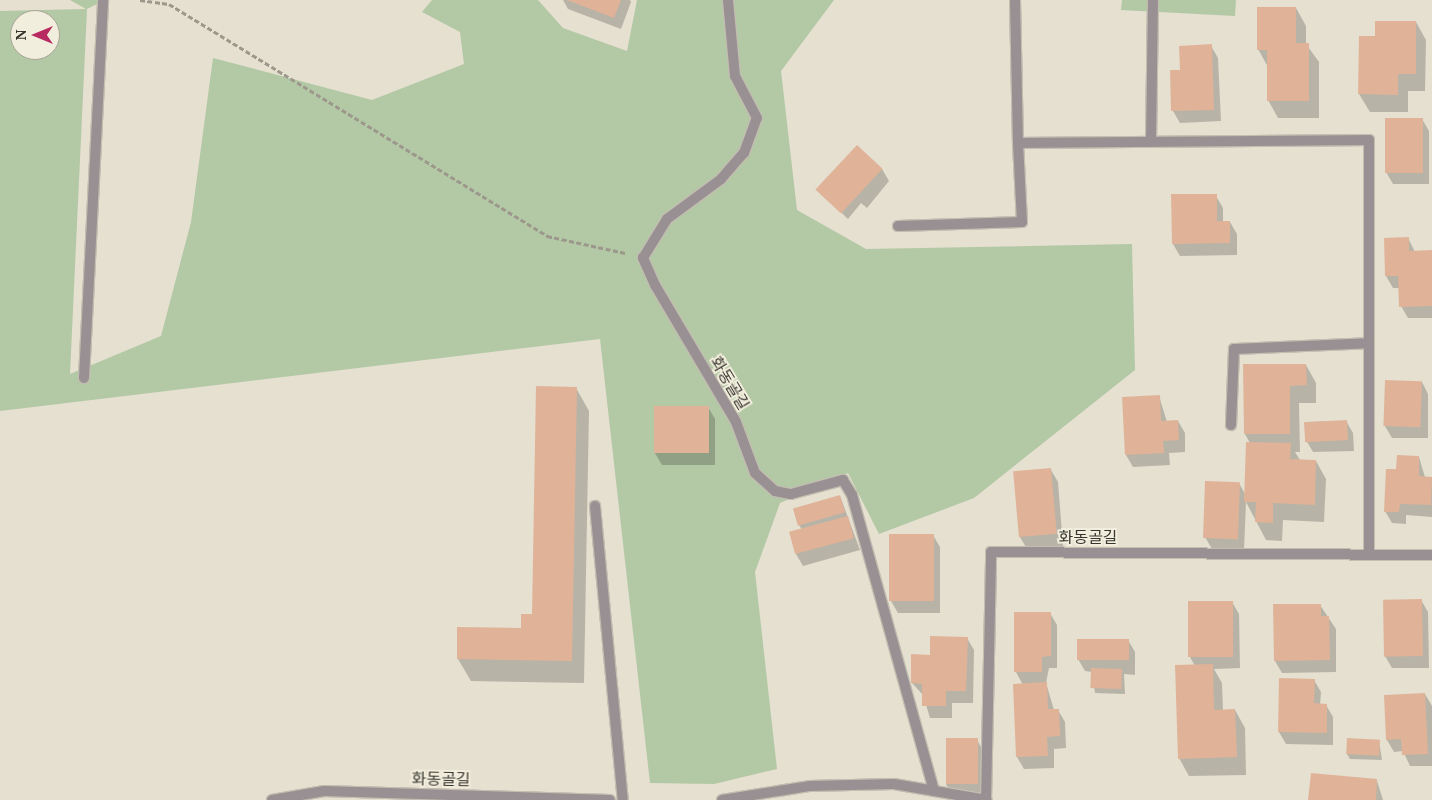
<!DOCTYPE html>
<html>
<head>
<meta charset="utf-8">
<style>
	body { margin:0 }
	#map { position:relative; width:1432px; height:800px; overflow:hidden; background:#e5e0d0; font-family:"Noto Serif","Noto Sans KR",serif }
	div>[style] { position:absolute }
	.green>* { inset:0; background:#b3c8a5 }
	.shadow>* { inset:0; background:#0003 }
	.building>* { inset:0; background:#e0b399; transform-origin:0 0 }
	.path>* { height:3px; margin-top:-1.5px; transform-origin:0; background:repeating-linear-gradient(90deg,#9c988c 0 5px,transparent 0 7.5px) }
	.roads { filter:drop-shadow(1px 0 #c2beb0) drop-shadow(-1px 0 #c2beb0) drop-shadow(0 1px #c2beb0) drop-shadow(0 -1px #c2beb0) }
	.service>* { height:10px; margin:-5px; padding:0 5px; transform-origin:5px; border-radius:5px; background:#989092 }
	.minor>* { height:10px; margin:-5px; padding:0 5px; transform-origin:5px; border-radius:5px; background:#989092 }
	span { translate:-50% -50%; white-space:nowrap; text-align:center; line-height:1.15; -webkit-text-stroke:4px #f2eedd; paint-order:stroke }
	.street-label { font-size:16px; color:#37352f }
	.north { position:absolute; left:10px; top:10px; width:50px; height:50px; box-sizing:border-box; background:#f2eedd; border:1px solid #a7a497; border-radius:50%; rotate:270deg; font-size:14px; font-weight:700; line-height:20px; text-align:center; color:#37352f }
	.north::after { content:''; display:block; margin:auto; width:18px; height:22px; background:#b72b61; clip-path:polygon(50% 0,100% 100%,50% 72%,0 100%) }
</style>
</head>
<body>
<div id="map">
	<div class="green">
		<div style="clip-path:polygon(evenodd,70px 0,105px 0,87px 9px,70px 374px,161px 336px,191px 222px,213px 58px,372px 100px,464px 64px,460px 32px,422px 12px,432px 0,538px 0,563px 28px,627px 51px,637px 0,834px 0,781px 71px,797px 210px,866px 249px,1132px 244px,1135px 370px,974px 498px,879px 534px,848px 473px,780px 503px,755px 572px,777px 769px,714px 784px,650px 783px,600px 339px,0 411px,0 11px,86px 9px,70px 0,20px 20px,50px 20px,50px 50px,20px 50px,20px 20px)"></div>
		<div style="clip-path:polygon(1122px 0,1236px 0,1235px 16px,1121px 10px)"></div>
	</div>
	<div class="shadow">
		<div style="clip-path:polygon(563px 0,630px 0,631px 2px,621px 29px,568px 9px)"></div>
		<div style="clip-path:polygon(1296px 8px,1306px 26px,1306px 44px,1319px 62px,1319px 118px,1278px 118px,1268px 100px,1268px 67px,1258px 49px)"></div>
		<div style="clip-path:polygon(1416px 22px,1426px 40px,1425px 91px,1408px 91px,1408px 112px,1370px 112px,1359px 94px,1376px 37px)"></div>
		<div style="clip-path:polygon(1211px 46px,1218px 58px,1221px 121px,1180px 123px,1173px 111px,1171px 72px,1181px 71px)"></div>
		<div style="clip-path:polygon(1422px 119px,1429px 131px,1429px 184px,1393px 184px,1386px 172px)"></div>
		<div style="clip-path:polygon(882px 169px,889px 181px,867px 208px,861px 203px,848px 219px,819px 191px)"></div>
		<div style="clip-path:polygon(1216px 196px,1223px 208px,1223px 222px,1230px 222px,1237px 234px,1237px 255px,1180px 256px,1173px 244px)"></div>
		<div style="clip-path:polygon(1408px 238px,1415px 252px,1432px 252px,1432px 318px,1408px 318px,1401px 306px,1400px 288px,1393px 288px,1386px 276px)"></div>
		<div style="clip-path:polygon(1306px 365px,1316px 383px,1316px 403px,1299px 403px,1300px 452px,1295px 452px,1300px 460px,1316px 461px,1326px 479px,1324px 522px,1283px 520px,1282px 541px,1266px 540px,1246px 502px,1244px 550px,1212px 549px,1205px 537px,1239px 483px,1245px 494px,1250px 443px,1245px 434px,1244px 366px)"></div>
		<div style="clip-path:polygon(1422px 382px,1428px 394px,1428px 438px,1392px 438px,1385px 426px)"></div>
		<div style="clip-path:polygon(576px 388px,589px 411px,584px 683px,471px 681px,458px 659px,523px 630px,533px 615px)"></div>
		<div style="clip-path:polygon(1159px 396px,1167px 422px,1178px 421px,1185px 433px,1185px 452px,1169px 453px,1170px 465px,1133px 467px,1126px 455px)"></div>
		<div style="clip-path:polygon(708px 407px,715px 419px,715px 465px,662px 465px,655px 453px)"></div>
		<div style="clip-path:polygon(1346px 421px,1353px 433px,1354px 451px,1313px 452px,1306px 440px,1305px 422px)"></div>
		<div style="clip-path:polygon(1419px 457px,1425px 477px,1432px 479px,1432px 517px,1406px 515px,1406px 524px,1392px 523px,1385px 511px)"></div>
		<div style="clip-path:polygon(1051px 470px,1058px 482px,1063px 546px,1027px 549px,1020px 537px)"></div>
		<div style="clip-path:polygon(840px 496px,860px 550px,803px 566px,796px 554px,802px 530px,798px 523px)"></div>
		<div style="clip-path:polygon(890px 535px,933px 535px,940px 547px,940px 613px,898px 613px,891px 601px)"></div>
		<div style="clip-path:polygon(1421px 600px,1428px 612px,1429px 668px,1392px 668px,1385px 656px)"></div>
		<div style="clip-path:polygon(1232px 602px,1239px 614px,1240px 668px,1214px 669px,1222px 683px,1223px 711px,1235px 710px,1245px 728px,1246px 775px,1189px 776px,1179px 758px,1195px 666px,1190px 657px)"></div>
		<div style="clip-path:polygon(1320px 605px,1336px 629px,1336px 672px,1282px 673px,1275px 661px)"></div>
		<div style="clip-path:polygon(1050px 613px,1057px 625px,1057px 668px,1049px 668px,1046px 683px,1054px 710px,1058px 710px,1065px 722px,1066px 748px,1054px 749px,1054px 768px,1024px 769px,1017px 757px,1023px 685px,1016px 672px)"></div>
		<div style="clip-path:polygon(967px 638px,974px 650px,973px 703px,952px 703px,952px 718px,930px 718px,923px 695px,912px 683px,931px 656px)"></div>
		<div style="clip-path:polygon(1128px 640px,1135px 652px,1135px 675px,1124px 674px,1125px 694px,1095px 693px,1092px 672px,1085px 671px,1078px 659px)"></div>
		<div style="clip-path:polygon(1314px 680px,1321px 692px,1320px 705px,1326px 705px,1333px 717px,1333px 745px,1286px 744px,1279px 732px)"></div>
		<div style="clip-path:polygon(1425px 694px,1432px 706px,1432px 766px,1410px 766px,1403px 751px,1394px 752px,1387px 740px)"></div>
		<div style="clip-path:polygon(977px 740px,984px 752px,984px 796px,953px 796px,946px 784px)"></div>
		<div style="clip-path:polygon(1379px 741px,1382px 760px,1350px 759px,1347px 754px)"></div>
		<div style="clip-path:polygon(1377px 781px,1383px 800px,1310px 800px)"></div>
	</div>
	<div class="building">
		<div style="clip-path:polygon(567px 0,621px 0,614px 18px)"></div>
		<div style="clip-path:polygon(1257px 7px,1296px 7px,1296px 43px,1309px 43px,1309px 101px,1267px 101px,1267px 50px,1257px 50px)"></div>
		<div style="clip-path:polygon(1375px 21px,1416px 21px,1416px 74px,1398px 74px,1398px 95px,1358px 94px,1359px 36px,1375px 36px)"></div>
		<div style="clip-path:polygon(1212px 44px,1214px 110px,1171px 111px,1170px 70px,1180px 70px,1179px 46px)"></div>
		<div style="left:1385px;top:118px;width:38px;height:55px"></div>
		<div style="left:857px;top:145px;width:35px;height:61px;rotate:43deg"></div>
		<div style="clip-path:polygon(1171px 194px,1217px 194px,1217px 221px,1230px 221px,1230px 243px,1172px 244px)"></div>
		<div style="clip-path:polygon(1409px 237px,1409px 251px,1432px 250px,1432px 306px,1399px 307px,1398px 276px,1385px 276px,1384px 238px)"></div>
		<div style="clip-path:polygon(1243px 364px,1306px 364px,1307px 385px,1290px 386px,1290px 434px,1244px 434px)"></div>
		<div style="left:1385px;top:380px;width:37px;height:46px;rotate:2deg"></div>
		<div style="clip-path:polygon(536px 386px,577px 387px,572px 661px,457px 659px,457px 627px,521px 628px,521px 614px,532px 614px)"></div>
		<div style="clip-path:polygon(1160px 395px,1161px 421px,1178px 420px,1179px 440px,1163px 441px,1164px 453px,1125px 455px,1122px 397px)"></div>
		<div style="left:654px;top:406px;width:55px;height:47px"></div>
		<div style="left:1347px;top:420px;width:20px;height:43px;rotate:87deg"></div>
		<div style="clip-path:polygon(1246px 442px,1291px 443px,1290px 459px,1316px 460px,1315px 505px,1273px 503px,1273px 523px,1255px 522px,1256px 502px,1244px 502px)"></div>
		<div style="clip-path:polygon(1397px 455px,1419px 456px,1419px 476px,1432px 477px,1431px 505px,1400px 504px,1399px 512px,1384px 512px,1386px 469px,1396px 469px)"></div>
		<div style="left:1051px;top:468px;width:66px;height:38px;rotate:85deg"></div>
		<div style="left:1205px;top:481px;width:35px;height:57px;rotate:2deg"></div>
		<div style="left:840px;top:495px;width:18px;height:49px;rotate:74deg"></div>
		<div style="left:848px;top:516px;width:23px;height:61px;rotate:75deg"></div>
		<div style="left:889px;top:534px;width:45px;height:67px"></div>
		<div style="left:1422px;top:599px;width:57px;height:39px;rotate:89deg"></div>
		<div style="left:1188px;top:601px;width:45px;height:56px"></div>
		<div style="clip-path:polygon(1273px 604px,1321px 604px,1321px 616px,1329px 616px,1330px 660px,1274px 661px)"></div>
		<div style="clip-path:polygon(1014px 612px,1051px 612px,1051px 656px,1042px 657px,1042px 672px,1014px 672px)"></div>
		<div style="clip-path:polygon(930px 636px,968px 637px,966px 691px,946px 691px,946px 706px,922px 706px,922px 684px,911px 683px,911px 654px,930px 655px)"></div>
		<div style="left:1077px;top:639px;width:52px;height:21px"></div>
		<div style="clip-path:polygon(1213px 664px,1214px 710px,1235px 709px,1237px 757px,1178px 759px,1175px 665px)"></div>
		<div style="left:1091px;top:668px;width:31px;height:20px;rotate:2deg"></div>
		<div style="clip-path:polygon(1279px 678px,1315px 679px,1314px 703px,1327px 704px,1327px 733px,1278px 732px)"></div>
		<div style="clip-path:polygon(1047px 682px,1048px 709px,1059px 709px,1060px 736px,1047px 737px,1048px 756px,1016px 757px,1013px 684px)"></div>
		<div style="clip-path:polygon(1425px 693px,1428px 754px,1402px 755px,1401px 739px,1386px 740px,1384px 695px)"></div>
		<div style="left:946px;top:738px;width:32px;height:46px"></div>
		<div style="left:1347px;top:738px;width:33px;height:16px;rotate:3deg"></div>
		<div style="clip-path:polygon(1311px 773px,1377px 779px,1376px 800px,1308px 800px)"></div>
	</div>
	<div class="path">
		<div style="left:140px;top:0;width:29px;rotate:8deg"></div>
		<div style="left:169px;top:4px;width:444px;rotate:31.5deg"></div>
		<div style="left:547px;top:236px;width:80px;rotate:12.3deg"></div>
	</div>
	<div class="roads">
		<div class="service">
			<div style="left:655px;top:285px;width:30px;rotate:-114deg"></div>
			<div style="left:643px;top:258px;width:46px;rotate:-58.4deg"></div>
			<div style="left:667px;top:219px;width:67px;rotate:-36.5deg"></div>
			<div style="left:721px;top:179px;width:35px;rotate:-49deg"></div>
			<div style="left:744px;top:153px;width:37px;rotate:-70deg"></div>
			<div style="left:757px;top:118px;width:47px;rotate:-117.6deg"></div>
			<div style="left:735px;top:76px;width:76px;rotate:-95.3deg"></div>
			<div style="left:84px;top:378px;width:378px;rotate:-87.1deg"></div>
			<div style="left:595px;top:506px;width:295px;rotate:84.6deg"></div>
		</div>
		<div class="minor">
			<div style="left:1015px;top:0;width:143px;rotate:88.8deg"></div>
			<div style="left:1151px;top:142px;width:142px;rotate:-89.2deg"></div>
			<div style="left:898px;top:226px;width:124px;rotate:-1.8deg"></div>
			<div style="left:1022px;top:222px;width:79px;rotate:-92.9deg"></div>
			<div style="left:1018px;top:143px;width:351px;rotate:-0.5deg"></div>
			<div style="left:1369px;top:140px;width:414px;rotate:90deg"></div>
			<div style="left:655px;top:285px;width:159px;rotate:59.4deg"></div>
			<div style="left:736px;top:422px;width:54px;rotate:69.6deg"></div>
			<div style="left:755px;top:473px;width:27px;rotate:42deg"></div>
			<div style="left:775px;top:491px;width:16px;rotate:11deg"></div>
			<div style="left:791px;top:494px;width:54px;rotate:-15.1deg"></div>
			<div style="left:843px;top:480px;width:17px;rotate:59deg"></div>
			<div style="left:852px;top:495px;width:307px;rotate:74.5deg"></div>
			<div style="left:1231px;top:425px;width:76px;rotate:-87.7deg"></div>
			<div style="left:1234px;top:349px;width:135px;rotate:-2.5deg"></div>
			<div style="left:272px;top:800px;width:53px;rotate:-9.8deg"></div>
			<div style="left:324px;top:791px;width:286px;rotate:1.8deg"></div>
			<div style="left:722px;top:800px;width:88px;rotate:-9.1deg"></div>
			<div style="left:809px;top:786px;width:85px;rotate:-1.3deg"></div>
			<div style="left:894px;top:784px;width:94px;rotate:9.8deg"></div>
			<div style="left:986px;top:800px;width:248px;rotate:-88.8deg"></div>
			<div style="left:991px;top:552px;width:441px;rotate:0.4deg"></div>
		</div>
	</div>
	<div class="street-label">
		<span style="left:730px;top:383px;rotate:59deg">화동골길</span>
		<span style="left:1088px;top:537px">화동골길</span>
		<span style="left:441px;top:779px;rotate:1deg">화동골길</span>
	</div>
	<div class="north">N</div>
</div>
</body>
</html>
